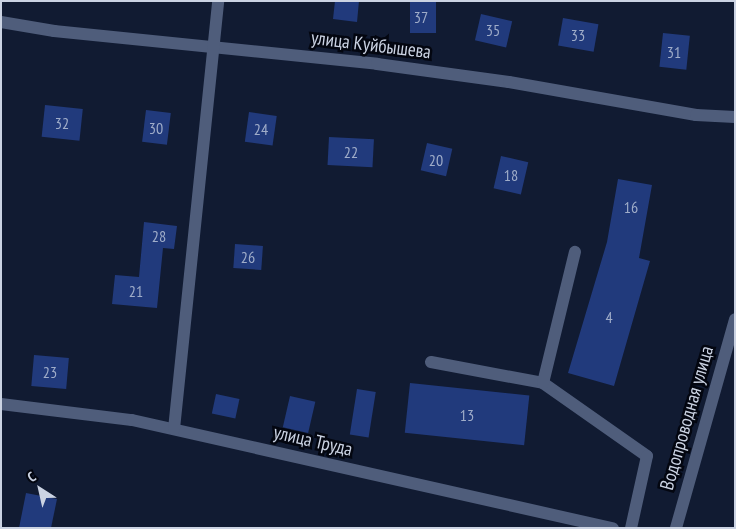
<!DOCTYPE html>
<html>
<head>
<meta charset="utf-8">
<style>
	body { margin:0 }
	#map { position:relative; width:736px; height:529px; overflow:hidden; background:#111b32; font-family:"PT Sans Narrow",sans-serif }
	div>[style] { position:absolute }
	.building>* { inset:0; background:#213a7c; transform-origin:0 0 }
	.lane>* { height:12px; margin:-6px; padding:0 6px; transform-origin:6px; border-radius:6px; background:#4f5d7b }
	.street>* { height:12px; margin:-6px; padding:0 6px; transform-origin:6px; border-radius:6px; background:#4f5d7b }
	span { translate:-50% -50%; white-space:nowrap; text-align:center; line-height:1.15; -webkit-text-stroke:5px #030610; paint-order:stroke }
	.number-label { font-size:16px; color:#a0adc9 }
	.number-label span { -webkit-text-stroke-width:0 }
	.street-label { font-size:19px; color:#cbd3e3 }
	.frame { position:absolute; inset:0; border:2px solid #cbd3e3; pointer-events:none }
	.north { position:absolute; left:15px; top:464px; width:50px; height:50px; -webkit-text-stroke:4px #030610; paint-order:stroke; rotate:325deg; font-size:14px; font-weight:700; line-height:20px; text-align:center; color:#cbd3e3 }
	.north::after { content:''; display:block; margin:auto; width:18px; height:22px; background:#cbd3e3; clip-path:polygon(50% 0,100% 100%,50% 72%,0 100%) }
</style>
</head>
<body>
<div id="map">
	<div class="building">
		<div style="clip-path:polygon(335px 1px,359px 1px,357px 22px,333px 19px)"></div>
		<div style="left:410px;top:1px;width:26px;height:32px"></div>
		<div style="left:481px;top:14px;width:32px;height:27px;rotate:13deg"></div>
		<div style="left:563px;top:18px;width:36px;height:28px;rotate:10deg"></div>
		<div style="left:663px;top:33px;width:27px;height:34px;rotate:6deg"></div>
		<div style="left:45px;top:105px;width:38px;height:32px;rotate:6deg"></div>
		<div style="left:146px;top:110px;width:25px;height:32px;rotate:7deg"></div>
		<div style="left:249px;top:112px;width:28px;height:30px;rotate:8deg"></div>
		<div style="left:329px;top:137px;width:45px;height:28px;rotate:3deg"></div>
		<div style="left:427px;top:143px;width:26px;height:28px;rotate:13deg"></div>
		<div style="left:501px;top:156px;width:28px;height:33px;rotate:13deg"></div>
		<div style="clip-path:polygon(618px 179px,652px 185px,639px 258px,650px 261px,614px 386px,568px 373px,607px 242px)"></div>
		<div style="clip-path:polygon(144px 222px,177px 226px,174px 249px,163px 248px,157px 308px,112px 304px,115px 275px,139px 277px)"></div>
		<div style="left:235px;top:244px;width:28px;height:24px;rotate:4deg"></div>
		<div style="left:34px;top:355px;width:35px;height:31px;rotate:5deg"></div>
		<div style="left:410px;top:383px;width:120px;height:50px;rotate:6deg"></div>
		<div style="left:357px;top:389px;width:19px;height:46px;rotate:9deg"></div>
		<div style="left:216px;top:394px;width:24px;height:20px;rotate:12deg"></div>
		<div style="left:290px;top:396px;width:26px;height:32px;rotate:13deg"></div>
		<div style="clip-path:polygon(26px 493px,57px 499px,51px 528px,19px 528px)"></div>
	</div>
	<div class="lane">
		<div style="left:431px;top:362px;width:114px;rotate:10.6deg"></div>
		<div style="left:543px;top:383px;width:127px;rotate:35.1deg"></div>
		<div style="left:647px;top:456px;width:74px;rotate:102.5deg"></div>
		<div style="left:543px;top:383px;width:135px;rotate:-76.3deg"></div>
	</div>
	<div class="street">
		<div style="left:1px;top:22px;width:54px;rotate:9.6deg"></div>
		<div style="left:54px;top:31px;width:325px;rotate:5.8deg"></div>
		<div style="left:377px;top:64px;width:133px;rotate:7.8deg"></div>
		<div style="left:509px;top:82px;width:190px;rotate:10deg"></div>
		<div style="left:696px;top:115px;width:39px;rotate:3deg"></div>
		<div style="left:1px;top:404px;width:132px;rotate:7deg"></div>
		<div style="left:132px;top:420px;width:493px;rotate:12.7deg"></div>
		<div style="left:174px;top:429px;width:430px;rotate:-84.1deg"></div>
		<div style="left:676px;top:528px;width:217px;rotate:-74.2deg"></div>
	</div>
	<div class="number-label">
		<span style="left:421px;top:17px">37</span>
		<span style="left:493px;top:30px">35</span>
		<span style="left:578px;top:35px">33</span>
		<span style="left:674px;top:52px">31</span>
		<span style="left:62px;top:123px">32</span>
		<span style="left:156px;top:128px">30</span>
		<span style="left:261px;top:129px">24</span>
		<span style="left:351px;top:152px">22</span>
		<span style="left:436px;top:160px">20</span>
		<span style="left:511px;top:175px">18</span>
		<span style="left:631px;top:207px">16</span>
		<span style="left:159px;top:236px">28</span>
		<span style="left:248px;top:257px">26</span>
		<span style="left:136px;top:291px">21</span>
		<span style="left:609px;top:317px">4</span>
		<span style="left:50px;top:372px">23</span>
		<span style="left:467px;top:415px">13</span>
	</div>
	<div class="street-label">
		<span style="left:371px;top:45px;rotate:7deg">улица Куйбышева</span>
		<span style="left:687px;top:418px;rotate:-74deg">Водопроводная улица</span>
		<span style="left:313px;top:441px;rotate:13deg">улица Труда</span>
	</div>
	<div class="frame"></div>
	<div class="north">С</div>
</div>
</body>
</html>
